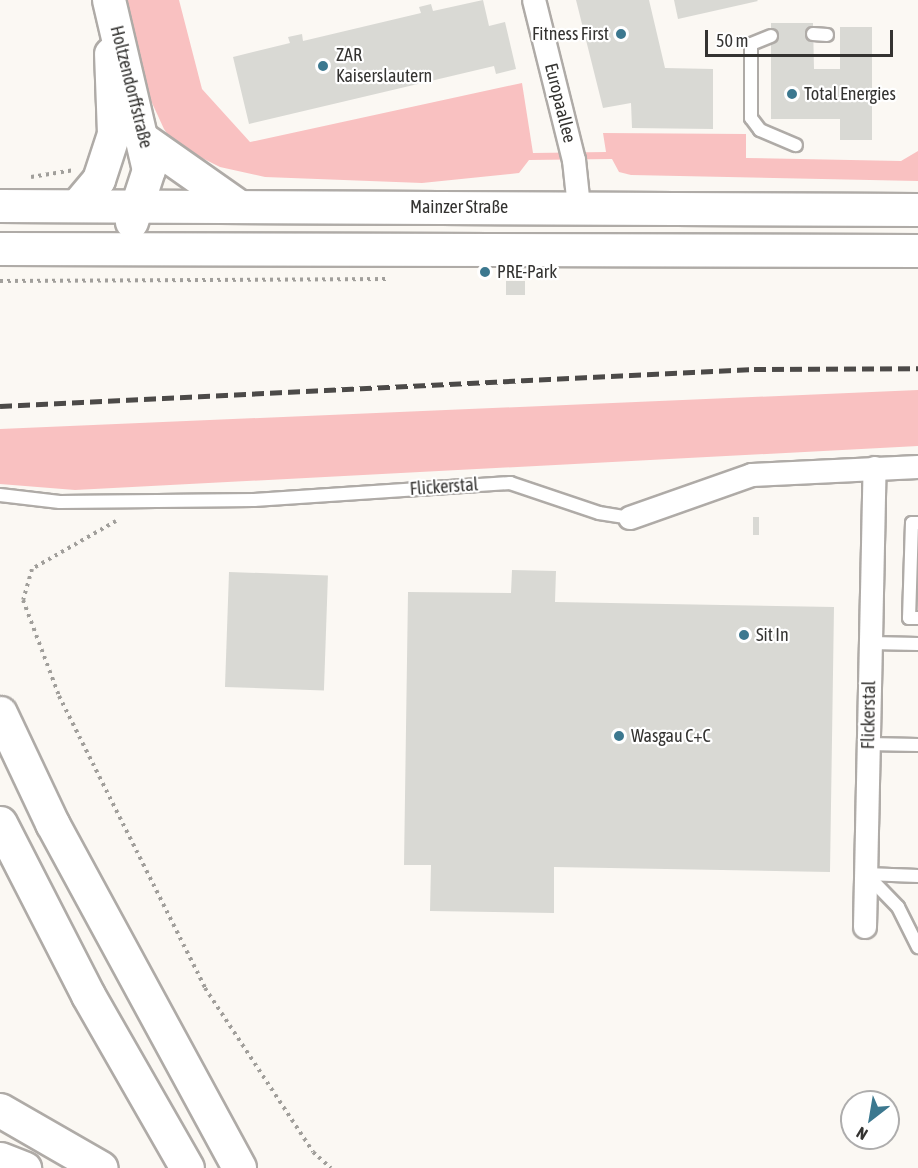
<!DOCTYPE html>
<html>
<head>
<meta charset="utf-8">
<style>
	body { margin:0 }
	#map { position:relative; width:918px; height:1168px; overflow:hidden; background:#fbf8f3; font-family:"Asap Condensed",sans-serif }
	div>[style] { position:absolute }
	.green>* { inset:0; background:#f9c1c1 }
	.building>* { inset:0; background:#d9d9d4; transform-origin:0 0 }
	.path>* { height:4px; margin-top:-2px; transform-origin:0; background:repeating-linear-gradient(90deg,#a19f9b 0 3px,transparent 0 7.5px) }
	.roads { filter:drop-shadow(2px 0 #afaba7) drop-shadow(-2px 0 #afaba7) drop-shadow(0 2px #afaba7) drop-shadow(0 -2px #afaba7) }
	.lane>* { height:12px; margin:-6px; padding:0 6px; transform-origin:6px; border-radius:6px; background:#fff }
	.street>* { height:22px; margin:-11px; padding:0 11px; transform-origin:11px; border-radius:11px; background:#fff }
	.secondary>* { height:32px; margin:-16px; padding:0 16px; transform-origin:16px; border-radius:16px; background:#fff }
	.highway>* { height:33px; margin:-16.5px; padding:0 16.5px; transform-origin:16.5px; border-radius:16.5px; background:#fff }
	.rail>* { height:4.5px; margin-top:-2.25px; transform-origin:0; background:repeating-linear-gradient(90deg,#4c4a48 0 12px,transparent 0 18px) }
	.dots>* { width:16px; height:16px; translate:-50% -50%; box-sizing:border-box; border:3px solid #fff; border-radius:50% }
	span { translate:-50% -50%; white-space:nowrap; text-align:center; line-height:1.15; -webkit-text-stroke:4.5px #fff; paint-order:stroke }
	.poi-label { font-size:18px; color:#343331 }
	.right { translate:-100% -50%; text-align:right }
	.left { translate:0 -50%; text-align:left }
	.street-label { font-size:18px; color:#343331 }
	.north { position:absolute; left:840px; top:1090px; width:60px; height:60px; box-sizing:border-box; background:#fff; border:2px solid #aeadad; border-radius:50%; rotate:211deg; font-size:16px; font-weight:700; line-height:24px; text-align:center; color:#343331 }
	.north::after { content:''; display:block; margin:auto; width:21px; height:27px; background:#3c788f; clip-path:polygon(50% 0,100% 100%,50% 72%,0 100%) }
	.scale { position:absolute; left:705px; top:30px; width:188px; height:27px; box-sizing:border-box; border:3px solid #343331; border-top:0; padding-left:8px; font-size:18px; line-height:21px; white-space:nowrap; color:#343331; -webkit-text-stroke:4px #fff; paint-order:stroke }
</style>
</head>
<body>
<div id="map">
	<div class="green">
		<div style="clip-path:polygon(123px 0,179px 0,202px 89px,250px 142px,522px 83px,533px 153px,606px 152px,603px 133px,746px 134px,746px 158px,901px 161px,918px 151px,918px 181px,631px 175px,619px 172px,612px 159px,529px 160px,519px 173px,422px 183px,265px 177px,220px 167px,174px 144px,164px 129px,147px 92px)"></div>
		<div style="clip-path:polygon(918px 390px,918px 446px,75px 490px,0 484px,0 429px)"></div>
	</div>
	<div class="building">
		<div style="clip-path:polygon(483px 0,489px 26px,505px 22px,516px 69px,496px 74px,494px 66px,249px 124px,233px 57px,290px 43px,288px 37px,302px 34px,303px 41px,421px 13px,419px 7px,431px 4px,433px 11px)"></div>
		<div style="clip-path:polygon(576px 0,649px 0,665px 68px,713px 69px,713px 129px,632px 128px,631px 103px,603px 108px)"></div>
		<div style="clip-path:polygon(674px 0,757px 0,758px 1px,678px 19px)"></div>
		<div style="clip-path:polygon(771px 23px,813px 23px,814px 69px,840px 69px,840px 27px,872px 27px,872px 140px,840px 140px,840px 119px,771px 119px)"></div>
		<div style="left:506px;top:281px;width:19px;height:14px"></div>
		<div style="left:753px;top:517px;width:6px;height:18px"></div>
		<div style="clip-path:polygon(512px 570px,556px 571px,555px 602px,834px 607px,830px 872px,554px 867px,554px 913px,430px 911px,431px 865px,404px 865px,408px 592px,511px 593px)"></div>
		<div style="left:229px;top:572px;width:99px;height:115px;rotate:2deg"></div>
	</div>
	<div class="path">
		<div style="left:31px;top:177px;width:44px;rotate:-9.2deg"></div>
		<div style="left:0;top:281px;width:389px;rotate:-0.3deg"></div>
		<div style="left:116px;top:521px;width:97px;rotate:150.3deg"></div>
		<div style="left:32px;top:569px;width:32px;rotate:106deg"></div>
		<div style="left:23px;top:600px;width:103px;rotate:69.4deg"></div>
		<div style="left:59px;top:696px;width:326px;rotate:63.4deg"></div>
		<div style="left:205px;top:988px;width:196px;rotate:56.6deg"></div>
		<div style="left:313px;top:1152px;width:24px;rotate:42deg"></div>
	</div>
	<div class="roads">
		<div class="lane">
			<div style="left:813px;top:34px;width:14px;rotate:4deg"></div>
			<div style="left:771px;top:36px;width:22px;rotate:158deg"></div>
			<div style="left:751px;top:44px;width:74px;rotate:90deg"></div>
			<div style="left:751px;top:118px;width:15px;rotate:53deg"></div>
			<div style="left:760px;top:130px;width:39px;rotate:23deg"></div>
			<div style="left:0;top:495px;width:60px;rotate:6.7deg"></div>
			<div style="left:60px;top:502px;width:194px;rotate:-0.6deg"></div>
			<div style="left:254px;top:500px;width:257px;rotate:-3.8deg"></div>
			<div style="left:510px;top:483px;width:94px;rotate:18.6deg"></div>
			<div style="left:599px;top:513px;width:31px;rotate:9deg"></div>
			<div style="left:918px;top:523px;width:6px;rotate:180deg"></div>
			<div style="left:912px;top:523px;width:95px;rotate:91.8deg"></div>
			<div style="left:909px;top:618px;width:9px"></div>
			<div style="left:871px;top:643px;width:47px;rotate:1.2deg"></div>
			<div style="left:868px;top:744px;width:50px;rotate:1.1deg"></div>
			<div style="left:866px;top:874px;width:46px;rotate:45.9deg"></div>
			<div style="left:898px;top:907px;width:45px;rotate:63.4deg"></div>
			<div style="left:866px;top:874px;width:52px;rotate:2.2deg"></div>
		</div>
		<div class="street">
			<div style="left:534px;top:0;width:165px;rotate:76deg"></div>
			<div style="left:574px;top:160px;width:47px;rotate:83.9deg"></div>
			<div style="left:630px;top:518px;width:129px;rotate:-19.4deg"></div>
			<div style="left:752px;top:475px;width:166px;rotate:-2.8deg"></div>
			<div style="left:865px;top:927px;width:459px;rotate:-88.8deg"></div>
		</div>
		<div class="secondary">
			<div style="left:109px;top:0;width:175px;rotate:76.8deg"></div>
			<div style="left:149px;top:170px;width:55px;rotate:108.1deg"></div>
			<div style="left:146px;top:141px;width:111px;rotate:35.1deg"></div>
			<div style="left:0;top:206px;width:918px;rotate:0.25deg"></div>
			<div style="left:77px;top:206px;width:34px;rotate:-50deg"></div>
			<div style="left:99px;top:180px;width:48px;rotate:-71.9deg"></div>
			<div style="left:114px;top:134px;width:80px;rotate:-92.1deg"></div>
			<div style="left:0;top:249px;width:918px;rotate:0.12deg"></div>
		</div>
		<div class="highway">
			<div style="left:0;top:713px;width:122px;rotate:64.7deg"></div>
			<div style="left:52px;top:823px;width:392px;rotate:61.5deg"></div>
			<div style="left:0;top:823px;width:193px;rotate:62.9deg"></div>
			<div style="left:88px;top:995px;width:199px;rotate:60.2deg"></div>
			<div style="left:0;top:1110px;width:116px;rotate:29.9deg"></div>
			<div style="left:0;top:1159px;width:26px;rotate:21deg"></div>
		</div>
	</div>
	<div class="rail">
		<div style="left:0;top:406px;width:755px;rotate:-2.81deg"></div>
		<div style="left:754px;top:369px;width:164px;rotate:-0.3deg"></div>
	</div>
	<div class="dots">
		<div style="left:621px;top:34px;background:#3c788f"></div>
		<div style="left:323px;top:66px;background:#3c788f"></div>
		<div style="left:792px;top:94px;background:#3c788f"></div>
		<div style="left:485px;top:272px;background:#3c788f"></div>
		<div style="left:744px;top:635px;background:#3c788f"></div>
		<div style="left:619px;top:736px;background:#3c788f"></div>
	</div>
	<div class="poi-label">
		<span class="right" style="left:609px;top:34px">Fitness First</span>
		<span class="left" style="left:336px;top:66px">ZAR<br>Kaiserslautern</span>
		<span class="left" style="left:804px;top:94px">Total Energies</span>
		<span class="left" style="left:497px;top:272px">PRE-Park</span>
		<span class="left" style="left:756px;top:635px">Sit In</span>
		<span class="left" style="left:631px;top:736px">Wasgau C+C</span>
	</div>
	<div class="street-label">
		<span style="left:131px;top:87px;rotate:76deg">Holtzendorffstraße</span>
		<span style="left:560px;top:103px;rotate:76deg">Europaallee</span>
		<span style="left:459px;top:207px">Mainzer Straße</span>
		<span style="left:444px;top:487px;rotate:-4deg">Flickerstal</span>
		<span style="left:869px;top:715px;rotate:-89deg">Flickerstal</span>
	</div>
	<div class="north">N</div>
	<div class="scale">50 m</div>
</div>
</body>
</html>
